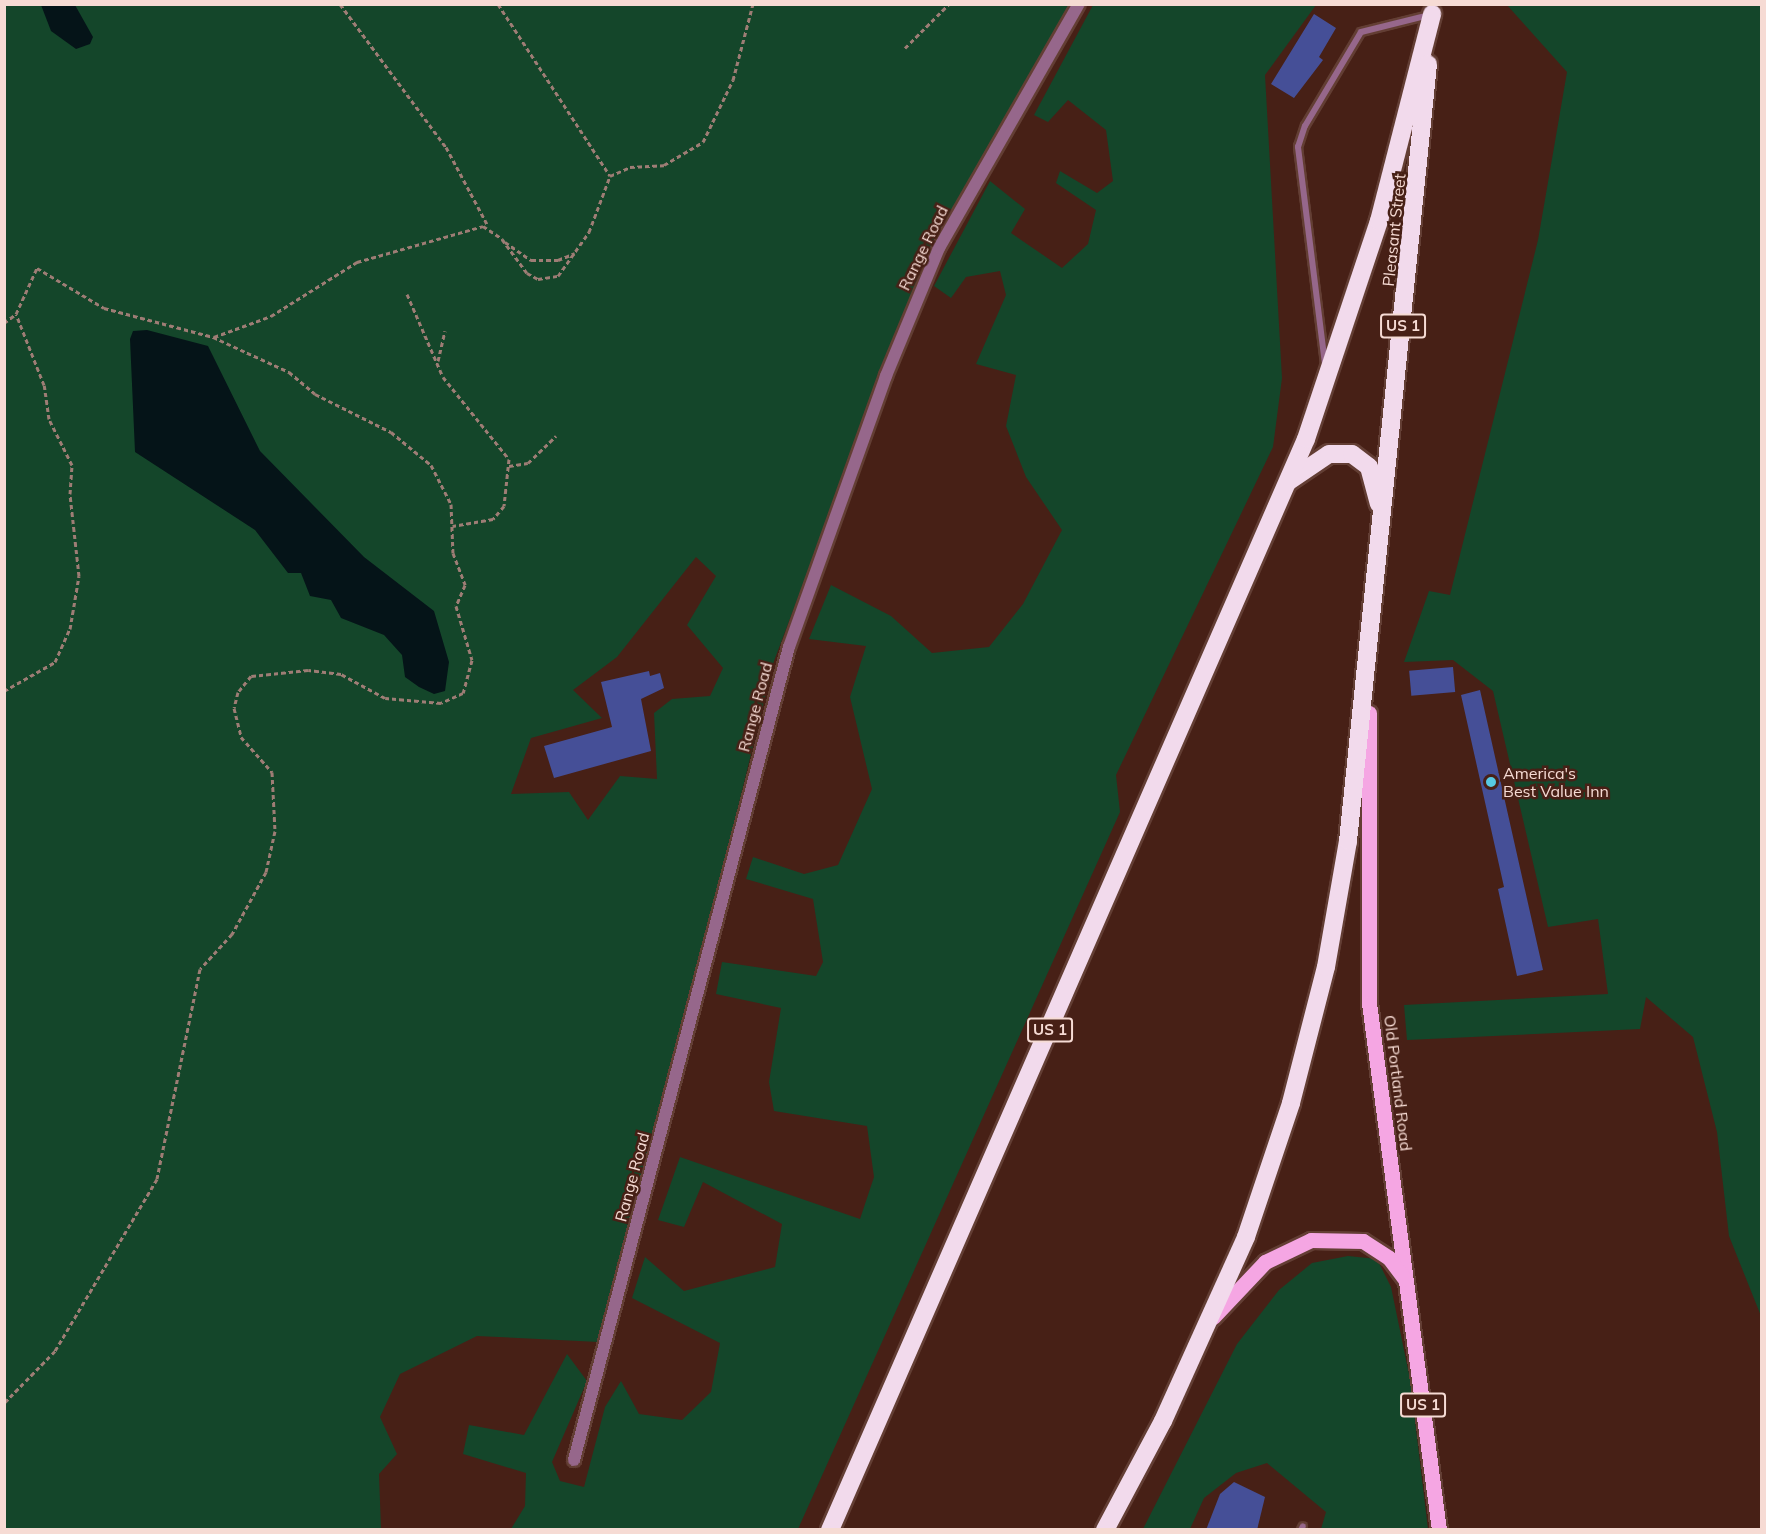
<!DOCTYPE html>
<html>
<head>
<meta charset="utf-8">
<style>
	body { margin:0 }
	#map { position:relative; width:1766px; height:1534px; overflow:hidden; background:#472016; font-family:Mulish,sans-serif }
	div>[style] { position:absolute }
	.green>* { inset:0; background:#14462a }
	.water>* { inset:0; background:#051418 }
	.building>* { inset:0; background:#454f97; transform-origin:0 0 }
	.path>* { height:3px; margin-top:-1.5px; transform-origin:0; background:repeating-linear-gradient(90deg,#9e7d75 0 4.5px,transparent 0 7.5px) }
	.roads { filter:drop-shadow(2px 0 #633e34) drop-shadow(-2px 0 #633e34) drop-shadow(0 2px #633e34) drop-shadow(0 -2px #633e34) }
	.lane>* { height:6px; margin:-3px; padding:0 3px; transform-origin:3px; border-radius:3px; background:#96678b }
	.street>* { height:12px; margin:-6px; padding:0 6px; transform-origin:6px; border-radius:6px; background:#96678b }
	.primary>* { height:15px; margin:-7.5px; padding:0 7.5px; transform-origin:7.5px; border-radius:7.5px; background:#f5a6e3 }
	.highway>* { height:18px; margin:-9px; padding:0 9px; transform-origin:9px; border-radius:9px; background:#f2daec }
	.dots>* { width:16px; height:16px; translate:-50% -50%; box-sizing:border-box; border:3px solid #472016; border-radius:50% }
	span { translate:-50% -50%; white-space:nowrap; text-align:center; line-height:1.15; -webkit-text-stroke:5px #472016; paint-order:stroke }
	.shield-label span { padding:2px 4px; background:#472016; border:2px solid; border-radius:4px; -webkit-text-stroke-width:0 }
	.shield-label { font-size:15px; color:#f6dbd4; font-weight:700 }
	.street-label { font-size:16px; color:#f6dbd4 }
	.poi-label { font-size:16px; color:#f6dbd4 }
	.left { translate:0 -50%; text-align:left }
	.frame { position:absolute; inset:0; border:6px solid #f6dbd4; pointer-events:none }
</style>
</head>
<body>
<div id="map">
	<div class="green">
		<div style="clip-path:polygon(evenodd,5px 5px,1069px 5px,930px 249px,774px 661px,650px 1164px,599px 1342px,477px 1336px,400px 1374px,380px 1417px,397px 1454px,379px 1474px,381px 1529px,5px 1530px,5px 5px,696px 557px,716px 576px,687px 625px,723px 668px,710px 696px,672px 699px,654px 713px,657px 779px,620px 776px,588px 820px,569px 792px,511px 794px,531px 738px,602px 718px,573px 690px,617px 657px,696px 557px)"></div>
		<div style="clip-path:polygon(1093px 5px,1316px 5px,1265px 75px,1282px 378px,1273px 447px,1116px 775px,1120px 812px,798px 1529px,511px 1529px,525px 1506px,526px 1473px,463px 1454px,469px 1425px,524px 1435px,567px 1354px,587px 1381px,552px 1462px,560px 1481px,584px 1487px,605px 1407px,621px 1381px,639px 1414px,682px 1420px,711px 1392px,720px 1343px,632px 1298px,645px 1257px,684px 1291px,775px 1267px,782px 1224px,703px 1182px,684px 1227px,658px 1220px,680px 1157px,860px 1219px,874px 1177px,867px 1126px,774px 1111px,769px 1082px,781px 1008px,716px 994px,722px 962px,816px 976px,823px 962px,813px 899px,746px 879px,753px 857px,804px 874px,838px 865px,872px 789px,850px 697px,866px 646px,809px 639px,831px 585px,891px 616px,932px 653px,989px 647px,1023px 604px,1062px 530px,1026px 477px,1006px 426px,1016px 375px,976px 364px,1006px 295px,1000px 271px,966px 277px,951px 298px,934px 286px,990px 181px,1025px 209px,1011px 233px,1062px 268px,1088px 244px,1096px 210px,1056px 183px,1060px 171px,1097px 193px,1113px 181px,1106px 130px,1068px 100px,1048px 122px,1034px 115px)"></div>
		<div style="clip-path:polygon(1507px 5px,1761px 5px,1761px 1316px,1729px 1236px,1717px 1132px,1693px 1037px,1646px 997px,1640px 1029px,1407px 1040px,1404px 1005px,1608px 994px,1598px 919px,1548px 927px,1493px 691px,1453px 660px,1404px 662px,1429px 591px,1450px 595px,1538px 240px,1567px 72px)"></div>
		<div style="clip-path:polygon(1348px 1256px,1377px 1259px,1391px 1287px,1410px 1379px,1428px 1529px,1321px 1529px,1326px 1512px,1267px 1463px,1236px 1473px,1204px 1498px,1190px 1529px,1143px 1529px,1237px 1344px,1279px 1290px,1312px 1263px)"></div>
	</div>
	<div class="water">
		<div style="clip-path:polygon(41px 5px,75px 5px,93px 37px,90px 44px,76px 49px,51px 31px)"></div>
		<div style="clip-path:polygon(147px 330px,208px 346px,260px 451px,364px 557px,434px 611px,449px 662px,445px 691px,434px 694px,419px 687px,405px 677px,402px 655px,384px 635px,341px 618px,331px 600px,310px 596px,301px 573px,288px 573px,255px 530px,135px 452px,130px 339px,133px 331px)"></div>
	</div>
	<div class="building">
		<div style="clip-path:polygon(1314px 14px,1336px 28px,1319px 57px,1323px 60px,1294px 98px,1271px 84px)"></div>
		<div style="left:1453px;top:667px;width:25px;height:44px;rotate:85deg"></div>
		<div style="clip-path:polygon(649px 671px,650px 676px,660px 673px,664px 688px,641px 699px,651px 751px,554px 778px,544px 746px,612px 727px,601px 682px)"></div>
		<div style="clip-path:polygon(1480px 690px,1543px 970px,1517px 976px,1498px 889px,1504px 887px,1461px 695px)"></div>
		<div style="clip-path:polygon(1234px 1482px,1265px 1497px,1257px 1530px,1206px 1530px,1220px 1494px)"></div>
	</div>
	<div class="path">
		<div style="left:340px;top:4px;width:178px;rotate:53.5deg"></div>
		<div style="left:446px;top:147px;width:87px;rotate:62deg"></div>
		<div style="left:498px;top:4px;width:205px;rotate:56.9deg"></div>
		<div style="left:905px;top:48px;width:62px;rotate:-45deg"></div>
		<div style="left:505px;top:242px;width:32px;rotate:35deg"></div>
		<div style="left:531px;top:260px;width:27px"></div>
		<div style="left:558px;top:260px;width:18px;rotate:-22deg"></div>
		<div style="left:407px;top:294px;width:90px;rotate:66.6deg"></div>
		<div style="left:443px;top:377px;width:105px;rotate:51.2deg"></div>
		<div style="left:509px;top:459px;width:47px;rotate:96.1deg"></div>
		<div style="left:504px;top:506px;width:17px;rotate:130deg"></div>
		<div style="left:493px;top:519px;width:41px;rotate:170.1deg"></div>
		<div style="left:4px;top:323px;width:15px;rotate:-37deg"></div>
		<div style="left:214px;top:337px;width:61px;rotate:-20.2deg"></div>
		<div style="left:271px;top:316px;width:102px;rotate:-32.1deg"></div>
		<div style="left:357px;top:262px;width:131px;rotate:-15.9deg"></div>
		<div style="left:483px;top:226px;width:23px;rotate:34deg"></div>
		<div style="left:502px;top:239px;width:42px;rotate:53.7deg"></div>
		<div style="left:527px;top:273px;width:13px;rotate:29deg"></div>
		<div style="left:538px;top:279px;width:20px;rotate:-9deg"></div>
		<div style="left:558px;top:276px;width:54px;rotate:-54.8deg"></div>
		<div style="left:589px;top:232px;width:60px;rotate:-69.4deg"></div>
		<div style="left:610px;top:176px;width:22px;rotate:-24deg"></div>
		<div style="left:630px;top:167px;width:34px;rotate:-3deg"></div>
		<div style="left:664px;top:165px;width:45px;rotate:-30.5deg"></div>
		<div style="left:703px;top:142px;width:69px;rotate:-64.2deg"></div>
		<div style="left:733px;top:80px;width:79px;rotate:-75.3deg"></div>
		<div style="left:438px;top:361px;width:31px;rotate:-77deg"></div>
		<div style="left:509px;top:466px;width:19px;rotate:-9deg"></div>
		<div style="left:528px;top:463px;width:39px;rotate:-44deg"></div>
		<div style="left:4px;top:691px;width:59px;rotate:-29.6deg"></div>
		<div style="left:55px;top:662px;width:36px;rotate:-66deg"></div>
		<div style="left:70px;top:629px;width:54px;rotate:-80.4deg"></div>
		<div style="left:79px;top:576px;width:82px;rotate:-96.3deg"></div>
		<div style="left:70px;top:494px;width:29px;rotate:-86deg"></div>
		<div style="left:72px;top:465px;width:51px;rotate:-116.6deg"></div>
		<div style="left:49px;top:419px;width:34px;rotate:-98deg"></div>
		<div style="left:44px;top:385px;width:76px;rotate:-111.5deg"></div>
		<div style="left:16px;top:314px;width:51px;rotate:-65.5deg"></div>
		<div style="left:37px;top:268px;width:78px;rotate:30.8deg"></div>
		<div style="left:104px;top:308px;width:113px;rotate:14.9deg"></div>
		<div style="left:213px;top:337px;width:84px;rotate:24.7deg"></div>
		<div style="left:289px;top:372px;width:34px;rotate:40deg"></div>
		<div style="left:315px;top:394px;width:85px;rotate:26.6deg"></div>
		<div style="left:391px;top:432px;width:52px;rotate:39.5deg"></div>
		<div style="left:431px;top:465px;width:44px;rotate:62.9deg"></div>
		<div style="left:451px;top:504px;width:49px;rotate:87.7deg"></div>
		<div style="left:453px;top:553px;width:34px;rotate:69deg"></div>
		<div style="left:465px;top:585px;width:23px;rotate:113deg"></div>
		<div style="left:456px;top:606px;width:56px;rotate:73.5deg"></div>
		<div style="left:472px;top:660px;width:34px;rotate:105deg"></div>
		<div style="left:463px;top:693px;width:24px;rotate:156deg"></div>
		<div style="left:441px;top:703px;width:56px;rotate:-174.9deg"></div>
		<div style="left:385px;top:698px;width:50px;rotate:-151.4deg"></div>
		<div style="left:341px;top:674px;width:33px;rotate:-173deg"></div>
		<div style="left:308px;top:670px;width:57px;rotate:174deg"></div>
		<div style="left:251px;top:676px;width:21px;rotate:129deg"></div>
		<div style="left:238px;top:692px;width:16px;rotate:104deg"></div>
		<div style="left:234px;top:708px;width:30px;rotate:76deg"></div>
		<div style="left:241px;top:737px;width:47px;rotate:48.5deg"></div>
		<div style="left:272px;top:772px;width:59px;rotate:87.1deg"></div>
		<div style="left:275px;top:831px;width:42px;rotate:102.4deg"></div>
		<div style="left:266px;top:872px;width:71px;rotate:118.7deg"></div>
		<div style="left:232px;top:934px;width:47px;rotate:132.4deg"></div>
		<div style="left:200px;top:969px;width:214px;rotate:101.6deg"></div>
		<div style="left:157px;top:1179px;width:200px;rotate:120.7deg"></div>
		<div style="left:55px;top:1351px;width:73px;rotate:134.4deg"></div>
	</div>
	<div class="roads">
		<div class="lane">
			<div style="left:1325px;top:364px;width:219px;rotate:-97.1deg"></div>
			<div style="left:1298px;top:147px;width:22px;rotate:-72deg"></div>
			<div style="left:1305px;top:126px;width:109px;rotate:-59.2deg"></div>
			<div style="left:1361px;top:32px;width:70px;rotate:-14deg"></div>
			<div style="left:1301px;top:1530px;width:4px;rotate:-63deg"></div>
		</div>
		<div class="street">
			<div style="left:574px;top:1460px;width:841px;rotate:-75.19deg"></div>
			<div style="left:789px;top:647px;width:288px;rotate:-70.3deg"></div>
			<div style="left:886px;top:376px;width:139px;rotate:-67.5deg"></div>
			<div style="left:939px;top:248px;width:281px;rotate:-60.2deg"></div>
		</div>
		<div class="primary">
			<div style="left:1369px;top:713px;width:290px;rotate:90deg"></div>
			<div style="left:1369px;top:1003px;width:532px;rotate:82.43deg"></div>
			<div style="left:1213px;top:1317px;width:76px;rotate:-46.6deg"></div>
			<div style="left:1265px;top:1262px;width:51px;rotate:-25.6deg"></div>
			<div style="left:1311px;top:1240px;width:52px;rotate:1.1deg"></div>
			<div style="left:1363px;top:1241px;width:31px;rotate:33deg"></div>
			<div style="left:1389px;top:1258px;width:26px;rotate:53deg"></div>
		</div>
		<div class="highway">
			<div style="left:1289px;top:481px;width:48px;rotate:-34deg"></div>
			<div style="left:1329px;top:454px;width:23px"></div>
			<div style="left:1352px;top:454px;width:21px;rotate:37deg"></div>
			<div style="left:1369px;top:467px;width:38px;rotate:75deg"></div>
			<div style="left:830px;top:1530px;width:1190px;rotate:-66.43deg"></div>
			<div style="left:1306px;top:439px;width:230px;rotate:-71.5deg"></div>
			<div style="left:1379px;top:221px;width:214px;rotate:-75.6deg"></div>
			<div style="left:1105px;top:1530px;width:123px;rotate:-62deg"></div>
			<div style="left:1163px;top:1421px;width:202px;rotate:-65.7deg"></div>
			<div style="left:1246px;top:1237px;width:141px;rotate:-71.4deg"></div>
			<div style="left:1291px;top:1103px;width:140px;rotate:-75.6deg"></div>
			<div style="left:1326px;top:967px;width:128px;rotate:-80.1deg"></div>
			<div style="left:1348px;top:841px;width:781px;rotate:-84.12deg"></div>
		</div>
	</div>
	<div class="dots">
		<div style="left:1491px;top:782px;background:#57c9e2"></div>
	</div>
	<div class="shield-label">
		<span style="left:1403px;top:326px">US 1</span>
		<span style="left:1050px;top:1030px">US 1</span>
		<span style="left:1423px;top:1405px">US 1</span>
	</div>
	<div class="street-label">
		<span style="left:1394px;top:230px;rotate:-84deg">Pleasant Street</span>
		<span style="left:923px;top:248px;rotate:-64deg">Range Road</span>
		<span style="left:755px;top:707px;rotate:-75deg">Range Road</span>
		<span style="left:1398px;top:1083px;rotate:83deg">Old Portland Road</span>
		<span style="left:632px;top:1177px;rotate:-75deg">Range Road</span>
	</div>
	<div class="poi-label">
		<span class="left" style="left:1503px;top:782px">America's<br>Best Value Inn</span>
	</div>
	<div class="frame"></div>
</div>
</body>
</html>
